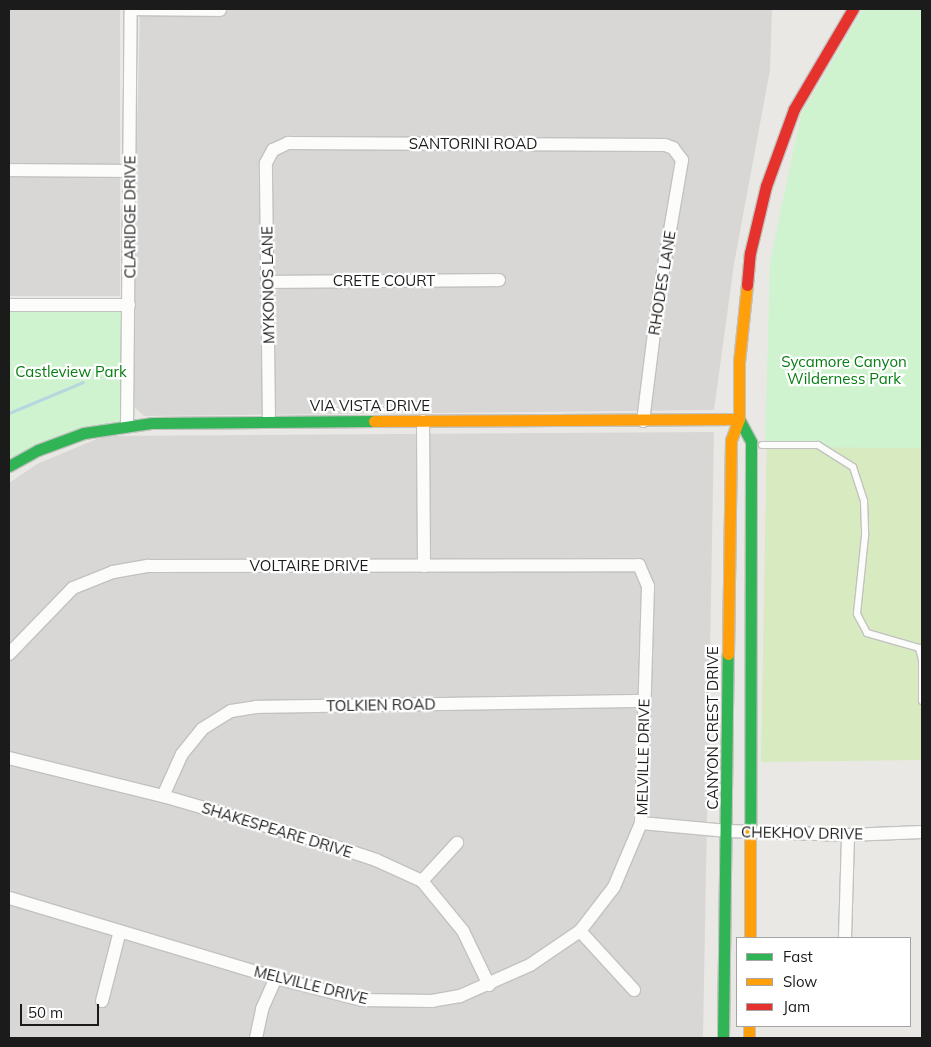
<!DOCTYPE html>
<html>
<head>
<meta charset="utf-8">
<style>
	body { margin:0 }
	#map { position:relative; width:931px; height:1047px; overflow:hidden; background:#eae8e4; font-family:Mulish,sans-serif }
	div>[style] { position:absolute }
	.residential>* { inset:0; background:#d9d7d5; transform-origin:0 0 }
	.grass>* { inset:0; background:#d7eac0 }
	.park>* { inset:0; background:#cff3cf }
	.stream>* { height:3px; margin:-1.5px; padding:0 1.5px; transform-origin:1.5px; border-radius:1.5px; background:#b5d7e0 }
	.roads { filter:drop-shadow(1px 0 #c2c2c0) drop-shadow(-1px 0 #c2c2c0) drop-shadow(0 1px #c2c2c0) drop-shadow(0 -1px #c2c2c0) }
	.lane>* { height:6px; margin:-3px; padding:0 3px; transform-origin:3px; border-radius:3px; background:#fcfcfb }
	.street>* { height:12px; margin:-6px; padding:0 6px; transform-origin:6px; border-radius:6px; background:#fcfcfb }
	.fast>* { height:11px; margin:-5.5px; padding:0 5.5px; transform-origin:5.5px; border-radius:5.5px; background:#30b455 }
	.slow>* { height:11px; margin:-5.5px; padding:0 5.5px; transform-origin:5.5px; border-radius:5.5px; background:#ff9f0a }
	.jam>* { height:11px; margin:-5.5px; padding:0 5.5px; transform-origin:5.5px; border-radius:5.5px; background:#e5322d }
	span { translate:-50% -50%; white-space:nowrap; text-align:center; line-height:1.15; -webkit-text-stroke:4.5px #fff; paint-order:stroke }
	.street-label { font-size:15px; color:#1b1b1b }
	.park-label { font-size:15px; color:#067d10 }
	.frame { position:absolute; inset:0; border:10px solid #1b1b1b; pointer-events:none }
	.legend { position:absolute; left:736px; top:937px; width:175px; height:90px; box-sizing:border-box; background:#fff; border:1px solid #a4a4a4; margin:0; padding:6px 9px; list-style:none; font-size:15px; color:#1b1b1b }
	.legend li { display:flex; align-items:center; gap:10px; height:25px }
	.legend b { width:25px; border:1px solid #a4a4a4 }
	.scale { position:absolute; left:20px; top:1004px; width:79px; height:22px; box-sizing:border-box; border:2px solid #1b1b1b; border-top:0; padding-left:6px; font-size:15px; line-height:18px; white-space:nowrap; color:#1b1b1b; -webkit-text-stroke:4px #fff; paint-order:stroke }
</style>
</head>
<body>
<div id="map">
	<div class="residential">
		<div style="left:9px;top:9px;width:111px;height:287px"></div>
		<div style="clip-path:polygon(140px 9px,772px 9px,770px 70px,734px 264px,714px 410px,144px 416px,135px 408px,133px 303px)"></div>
		<div style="clip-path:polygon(714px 432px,703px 1038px,9px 1038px,9px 483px,37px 464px,104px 436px)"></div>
	</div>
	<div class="grass">
		<div style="clip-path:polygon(863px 9px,922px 9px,922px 760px,761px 762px,770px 262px)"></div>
	</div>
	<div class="park">
		<div style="clip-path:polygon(863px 9px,922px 9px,922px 448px,765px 447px,770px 262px,801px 114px)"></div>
		<div style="clip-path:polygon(9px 303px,133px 303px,135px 424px,9px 465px)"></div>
	</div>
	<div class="stream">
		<div style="left:9px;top:413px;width:80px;rotate:-22.7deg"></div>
	</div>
	<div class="roads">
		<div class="lane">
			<div style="left:762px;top:445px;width:56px"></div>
			<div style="left:818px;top:445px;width:41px;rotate:32.2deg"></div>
			<div style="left:853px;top:467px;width:36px;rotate:72deg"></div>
			<div style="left:864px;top:501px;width:35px;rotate:88deg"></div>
			<div style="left:865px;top:536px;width:78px;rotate:95.9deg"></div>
			<div style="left:857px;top:614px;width:21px;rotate:62deg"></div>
			<div style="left:867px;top:633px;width:54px;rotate:16.1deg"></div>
			<div style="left:919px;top:648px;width:12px;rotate:76deg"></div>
			<div style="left:922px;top:661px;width:40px;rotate:90deg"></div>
		</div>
		<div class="street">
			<div style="left:131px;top:9px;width:89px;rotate:0.6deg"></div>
			<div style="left:9px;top:170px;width:121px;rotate:0.5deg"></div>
			<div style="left:269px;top:282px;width:230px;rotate:-0.5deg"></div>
			<div style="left:9px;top:305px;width:120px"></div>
			<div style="left:423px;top:421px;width:145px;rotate:89.6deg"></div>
			<div style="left:269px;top:422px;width:259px;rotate:-90.7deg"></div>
			<div style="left:266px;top:163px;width:15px;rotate:-62deg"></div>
			<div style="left:273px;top:150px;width:17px;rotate:-25deg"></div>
			<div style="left:288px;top:143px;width:377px;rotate:0.3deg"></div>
			<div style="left:665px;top:145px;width:9px;rotate:21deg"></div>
			<div style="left:673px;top:148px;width:15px;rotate:53deg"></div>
			<div style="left:682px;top:160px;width:143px;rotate:99.7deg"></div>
			<div style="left:658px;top:301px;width:121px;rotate:97.1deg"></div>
			<div style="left:127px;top:426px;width:417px;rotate:-89.5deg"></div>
			<div style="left:9px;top:654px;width:92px;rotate:-45.9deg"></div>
			<div style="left:73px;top:588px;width:43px;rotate:-21.8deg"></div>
			<div style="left:113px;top:572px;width:36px;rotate:-10deg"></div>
			<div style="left:148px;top:566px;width:491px;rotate:-0.1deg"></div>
			<div style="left:639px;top:565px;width:23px;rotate:67deg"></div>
			<div style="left:648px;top:586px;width:237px;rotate:91.7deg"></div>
			<div style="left:641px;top:823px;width:69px;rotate:112.9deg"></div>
			<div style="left:614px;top:887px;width:56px;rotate:127.7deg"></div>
			<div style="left:580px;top:931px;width:60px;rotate:145.8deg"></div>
			<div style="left:530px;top:965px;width:77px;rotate:156.1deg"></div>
			<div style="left:460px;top:996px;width:27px;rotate:170deg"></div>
			<div style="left:433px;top:1001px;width:71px;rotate:-179.2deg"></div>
			<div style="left:362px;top:1000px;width:89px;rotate:-165.7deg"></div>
			<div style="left:276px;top:978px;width:279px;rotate:-163.3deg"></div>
			<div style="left:9px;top:758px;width:159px;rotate:13.9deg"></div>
			<div style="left:163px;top:796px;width:169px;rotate:16.2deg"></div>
			<div style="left:325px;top:843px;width:54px;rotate:18.4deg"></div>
			<div style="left:376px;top:860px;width:51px;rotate:24.5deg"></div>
			<div style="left:422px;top:881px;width:65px;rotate:50.6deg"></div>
			<div style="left:463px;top:931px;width:60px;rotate:64.3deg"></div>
			<div style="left:163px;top:796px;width:46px;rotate:-65.7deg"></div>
			<div style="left:182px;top:754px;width:32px;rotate:-51deg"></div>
			<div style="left:202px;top:729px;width:34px;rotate:-32deg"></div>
			<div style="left:231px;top:711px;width:25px;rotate:-9deg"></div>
			<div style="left:256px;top:707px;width:388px;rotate:-0.9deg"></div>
			<div style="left:641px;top:823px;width:87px;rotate:5.3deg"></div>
			<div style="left:728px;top:831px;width:120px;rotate:1.9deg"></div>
			<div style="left:848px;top:835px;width:74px;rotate:-2.3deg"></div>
			<div style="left:422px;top:881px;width:52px;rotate:-47.4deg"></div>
			<div style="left:580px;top:931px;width:80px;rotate:47.5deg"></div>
			<div style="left:845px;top:938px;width:103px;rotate:-88.3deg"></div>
			<div style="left:102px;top:1001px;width:72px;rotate:-75.6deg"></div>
			<div style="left:256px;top:1038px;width:30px;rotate:-78deg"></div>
			<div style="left:262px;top:1009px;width:34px;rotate:-66deg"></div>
		</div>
		<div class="fast">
			<div style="left:739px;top:419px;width:26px;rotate:62deg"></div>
			<div style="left:751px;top:442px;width:390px;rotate:90.1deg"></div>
			<div style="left:9px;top:466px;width:33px;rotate:-29deg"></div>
			<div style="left:38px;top:450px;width:49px;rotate:-20.3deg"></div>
			<div style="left:84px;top:433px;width:69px;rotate:-8.4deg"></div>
			<div style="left:152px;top:423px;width:222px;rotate:-0.5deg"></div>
			<div style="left:723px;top:1038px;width:384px;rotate:-89.3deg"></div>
		</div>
		<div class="slow">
			<div style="left:374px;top:421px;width:365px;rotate:-0.3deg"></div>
			<div style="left:728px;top:654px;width:214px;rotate:-89.2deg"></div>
			<div style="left:731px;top:440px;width:22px;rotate:-69deg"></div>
			<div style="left:739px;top:419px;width:57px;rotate:-90deg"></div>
			<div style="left:739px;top:362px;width:77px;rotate:-84.1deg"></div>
			<div style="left:750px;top:938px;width:106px;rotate:-90deg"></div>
			<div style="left:749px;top:1026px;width:12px;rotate:90deg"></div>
		</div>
		<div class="jam">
			<div style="left:747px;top:285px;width:32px;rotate:-85deg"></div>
			<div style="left:750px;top:253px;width:69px;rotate:-76.6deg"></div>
			<div style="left:766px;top:186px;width:82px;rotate:-70deg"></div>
			<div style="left:794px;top:109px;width:116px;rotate:-59.5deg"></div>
		</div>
	</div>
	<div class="street-label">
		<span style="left:473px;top:144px">SANTORINI ROAD</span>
		<span style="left:130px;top:217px;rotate:-90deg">CLARIDGE DRIVE</span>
		<span style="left:384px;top:281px">CRETE COURT</span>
		<span style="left:662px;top:283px;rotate:-81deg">RHODES LANE</span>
		<span style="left:268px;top:285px;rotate:-91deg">MYKONOS LANE</span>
		<span style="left:370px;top:406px">VIA VISTA DRIVE</span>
		<span style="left:309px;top:566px">VOLTAIRE DRIVE</span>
		<span style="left:381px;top:705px;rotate:-1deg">TOLKIEN ROAD</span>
		<span style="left:713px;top:728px;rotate:-90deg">CANYON CREST DRIVE</span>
		<span style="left:643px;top:757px;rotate:-89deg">MELVILLE DRIVE</span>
		<span style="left:277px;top:830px;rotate:17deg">SHAKESPEARE DRIVE</span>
		<span style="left:802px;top:833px;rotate:1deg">CHEKHOV DRIVE</span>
		<span style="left:311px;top:985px;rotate:14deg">MELVILLE DRIVE</span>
	</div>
	<div class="park-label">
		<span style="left:844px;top:370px">Sycamore Canyon<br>Wilderness Park</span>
		<span style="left:71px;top:372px">Castleview Park</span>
	</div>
	<div class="frame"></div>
	<ul class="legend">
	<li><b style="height:6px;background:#30b455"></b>Fast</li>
	<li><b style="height:6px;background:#ff9f0a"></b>Slow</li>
	<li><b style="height:6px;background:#e5322d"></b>Jam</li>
	</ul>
	<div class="scale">50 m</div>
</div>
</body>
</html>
